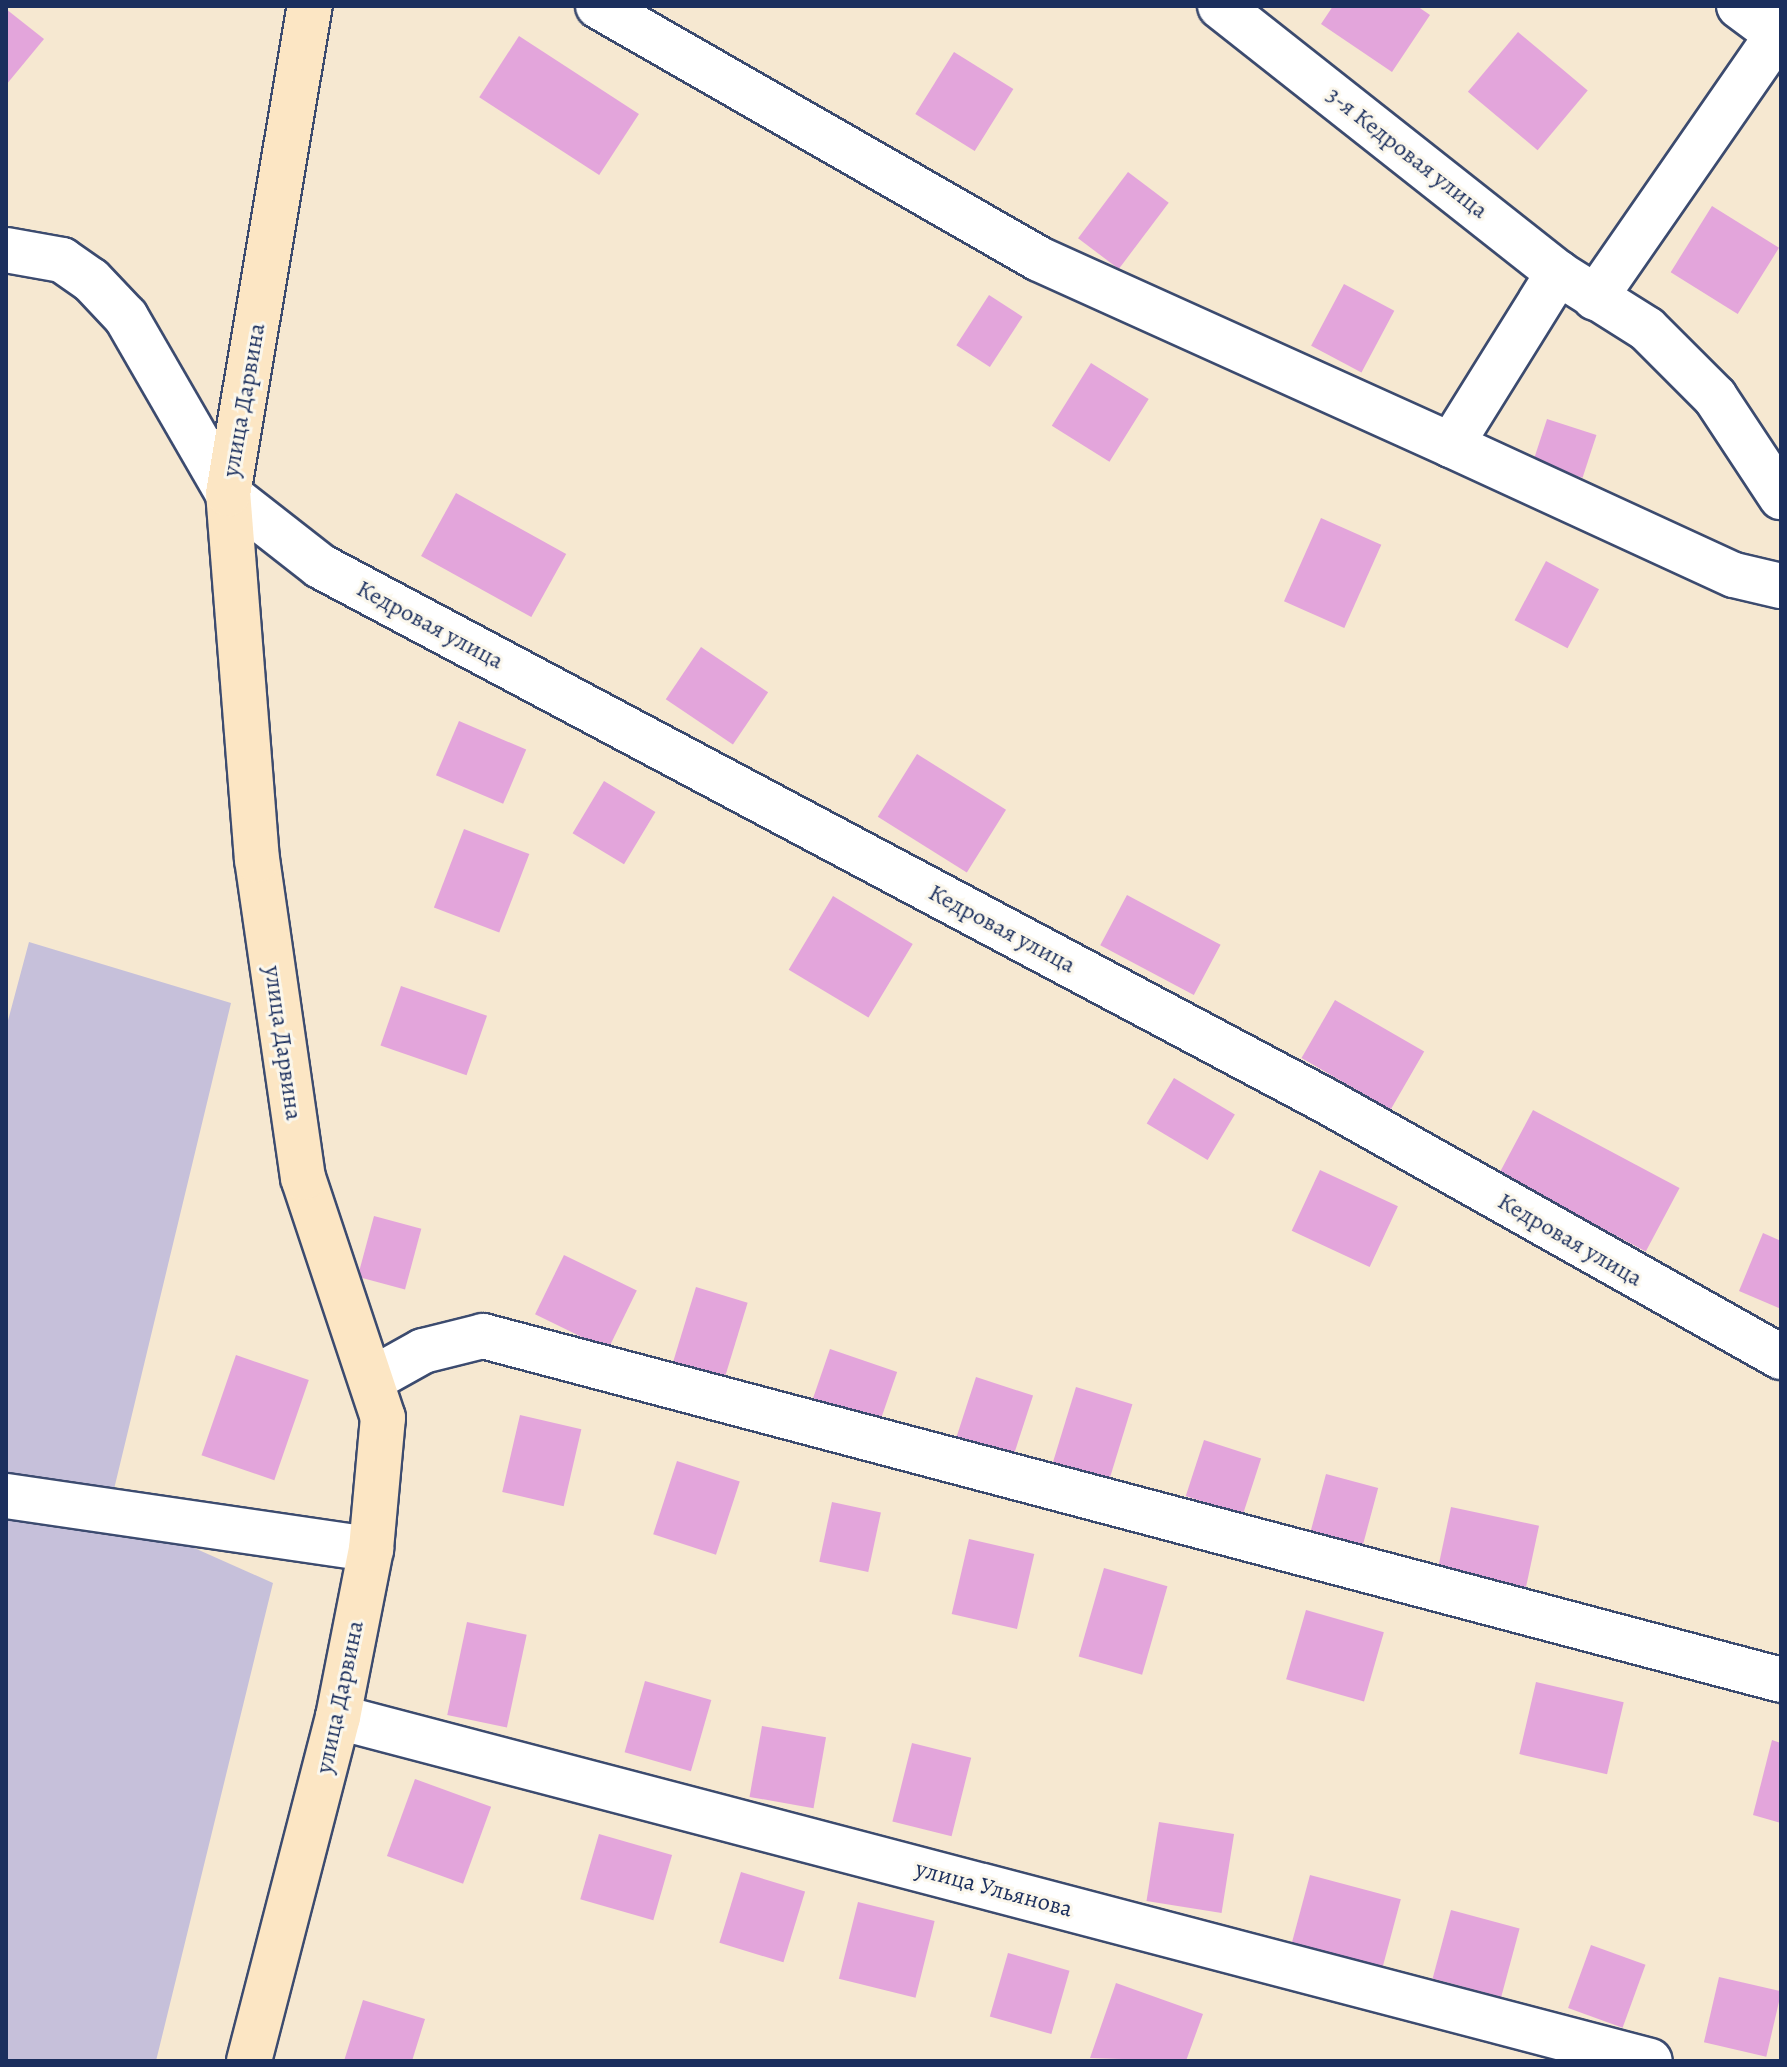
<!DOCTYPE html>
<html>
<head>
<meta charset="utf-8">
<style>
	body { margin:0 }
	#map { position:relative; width:1787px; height:2067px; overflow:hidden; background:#f6e8d1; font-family:Alegreya,serif }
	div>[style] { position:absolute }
	.industrial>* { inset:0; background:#c6c0da }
	.building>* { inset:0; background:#e3a5db; transform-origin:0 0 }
	.roads { filter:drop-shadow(2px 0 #3c4b6f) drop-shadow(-2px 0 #3c4b6f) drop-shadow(0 2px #3c4b6f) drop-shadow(0 -2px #3c4b6f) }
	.street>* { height:44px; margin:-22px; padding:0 22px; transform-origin:22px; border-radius:22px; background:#fff }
	.secondary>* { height:44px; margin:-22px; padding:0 22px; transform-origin:22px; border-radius:22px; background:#fce6c4 }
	span { translate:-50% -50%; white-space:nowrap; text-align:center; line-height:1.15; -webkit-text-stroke:6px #fbf7ec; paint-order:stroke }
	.street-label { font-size:24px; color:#1b2f5e }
	.frame { position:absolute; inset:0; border:8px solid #1b2f5e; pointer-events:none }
</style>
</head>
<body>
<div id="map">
	<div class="industrial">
		<div style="clip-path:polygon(29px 942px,231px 1003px,109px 1510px,273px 1583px,156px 2061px,6px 2061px,6px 1028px)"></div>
	</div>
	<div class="building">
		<div style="clip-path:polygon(1333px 6px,1417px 6px,1430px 15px,1392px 72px,1321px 24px)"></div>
		<div style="clip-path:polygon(6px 9px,44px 39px,6px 85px)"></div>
		<div style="left:1518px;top:32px;width:91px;height:78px;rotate:40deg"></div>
		<div style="left:519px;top:36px;width:143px;height:73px;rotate:33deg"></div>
		<div style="left:954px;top:52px;width:70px;height:73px;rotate:32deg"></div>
		<div style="left:1128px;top:172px;width:51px;height:83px;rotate:37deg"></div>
		<div style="left:1712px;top:206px;width:79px;height:78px;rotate:32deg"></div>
		<div style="left:1344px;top:284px;width:57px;height:70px;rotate:28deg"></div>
		<div style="left:989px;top:295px;width:40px;height:60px;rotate:33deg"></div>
		<div style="left:1091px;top:363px;width:68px;height:74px;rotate:32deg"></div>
		<div style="left:1547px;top:419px;width:52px;height:45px;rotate:18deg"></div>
		<div style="left:456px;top:493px;width:126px;height:72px;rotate:29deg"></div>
		<div style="left:1321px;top:518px;width:66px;height:91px;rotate:24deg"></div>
		<div style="left:1546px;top:561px;width:60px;height:67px;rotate:28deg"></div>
		<div style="left:701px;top:647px;width:81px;height:63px;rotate:34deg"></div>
		<div style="left:459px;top:721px;width:73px;height:59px;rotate:23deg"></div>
		<div style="left:917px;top:754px;width:105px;height:74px;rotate:32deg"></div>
		<div style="left:604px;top:781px;width:60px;height:61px;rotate:31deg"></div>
		<div style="left:464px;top:829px;width:70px;height:84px;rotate:21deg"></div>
		<div style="left:1127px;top:895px;width:106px;height:57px;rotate:28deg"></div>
		<div style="left:833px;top:896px;width:93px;height:86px;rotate:31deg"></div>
		<div style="left:401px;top:986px;width:91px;height:63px;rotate:19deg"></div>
		<div style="left:1335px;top:1000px;width:103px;height:67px;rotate:30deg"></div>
		<div style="left:1174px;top:1078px;width:71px;height:53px;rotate:31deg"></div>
		<div style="left:1533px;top:1110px;width:166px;height:72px;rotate:28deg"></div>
		<div style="left:1320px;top:1170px;width:86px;height:67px;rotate:25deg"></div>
		<div style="left:374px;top:1216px;width:49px;height:63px;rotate:15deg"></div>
		<div style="clip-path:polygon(1763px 1233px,1781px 1241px,1781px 1309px,1739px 1291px)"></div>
		<div style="left:564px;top:1255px;width:81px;height:66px;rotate:26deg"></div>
		<div style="left:696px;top:1287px;width:54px;height:82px;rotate:17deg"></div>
		<div style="left:830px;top:1349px;width:71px;height:60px;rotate:19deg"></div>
		<div style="left:236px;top:1355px;width:77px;height:106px;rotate:19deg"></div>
		<div style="left:976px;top:1377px;width:60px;height:67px;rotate:18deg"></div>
		<div style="left:1076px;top:1387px;width:59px;height:89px;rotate:17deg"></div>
		<div style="left:520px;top:1415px;width:63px;height:79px;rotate:13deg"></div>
		<div style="left:1204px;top:1440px;width:60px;height:59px;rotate:18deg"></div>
		<div style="left:677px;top:1461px;width:66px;height:77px;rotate:18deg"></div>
		<div style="left:1326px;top:1474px;width:54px;height:65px;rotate:15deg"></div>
		<div style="left:832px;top:1502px;width:50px;height:61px;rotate:12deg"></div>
		<div style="left:1451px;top:1507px;width:90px;height:70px;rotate:12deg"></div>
		<div style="left:969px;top:1539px;width:67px;height:77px;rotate:13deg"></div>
		<div style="left:1104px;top:1568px;width:66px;height:92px;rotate:16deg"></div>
		<div style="left:1306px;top:1610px;width:81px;height:72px;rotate:16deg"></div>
		<div style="left:467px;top:1622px;width:61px;height:95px;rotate:12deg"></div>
		<div style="left:645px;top:1681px;width:69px;height:74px;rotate:16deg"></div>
		<div style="left:1536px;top:1682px;width:90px;height:74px;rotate:13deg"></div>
		<div style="left:762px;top:1726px;width:65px;height:72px;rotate:10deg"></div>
		<div style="clip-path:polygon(1772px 1740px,1781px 1743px,1781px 1823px,1753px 1815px)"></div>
		<div style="left:912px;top:1743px;width:61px;height:81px;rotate:14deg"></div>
		<div style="left:415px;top:1779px;width:81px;height:82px;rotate:20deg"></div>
		<div style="left:1159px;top:1822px;width:76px;height:80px;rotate:9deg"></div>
		<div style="left:599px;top:1834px;width:76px;height:68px;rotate:16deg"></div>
		<div style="left:741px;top:1872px;width:67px;height:74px;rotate:17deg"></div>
		<div style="left:1310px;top:1875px;width:94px;height:76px;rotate:15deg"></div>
		<div style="left:858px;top:1902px;width:79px;height:79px;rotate:14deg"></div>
		<div style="left:1451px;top:1910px;width:71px;height:71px;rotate:15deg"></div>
		<div style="left:1591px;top:1945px;width:58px;height:67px;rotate:20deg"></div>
		<div style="left:1008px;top:1953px;width:64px;height:66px;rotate:16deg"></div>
		<div style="left:1719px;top:1977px;width:64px;height:67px;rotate:13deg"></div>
		<div style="clip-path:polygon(1116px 1983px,1203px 2014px,1186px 2061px,1090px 2058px)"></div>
		<div style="clip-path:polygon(363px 2000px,425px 2019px,412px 2061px,344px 2061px)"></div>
	</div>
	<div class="roads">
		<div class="street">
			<div style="left:598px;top:6px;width:508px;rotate:29.84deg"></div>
			<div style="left:1039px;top:259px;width:452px;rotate:24.3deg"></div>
			<div style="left:1451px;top:445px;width:203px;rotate:-58.1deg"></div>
			<div style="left:1220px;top:6px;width:431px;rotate:38.3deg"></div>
			<div style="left:1558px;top:273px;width:105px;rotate:32.2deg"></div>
			<div style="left:1647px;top:329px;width:96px;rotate:45deg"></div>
			<div style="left:1715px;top:397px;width:120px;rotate:56.6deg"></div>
			<div style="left:1739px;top:6px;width:49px;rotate:36.6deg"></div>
			<div style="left:6px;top:250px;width:57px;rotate:10.1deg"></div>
			<div style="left:62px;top:260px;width:35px;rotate:35deg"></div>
			<div style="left:91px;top:280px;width:51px;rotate:46.6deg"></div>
			<div style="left:126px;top:317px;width:204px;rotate:60deg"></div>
			<div style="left:228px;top:494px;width:117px;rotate:38deg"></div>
			<div style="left:320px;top:566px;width:1142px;rotate:28deg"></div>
			<div style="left:1328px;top:1102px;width:520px;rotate:29.38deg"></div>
			<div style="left:1595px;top:298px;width:327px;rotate:-55.3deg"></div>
			<div style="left:1451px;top:445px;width:311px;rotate:24.7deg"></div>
			<div style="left:1734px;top:575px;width:48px;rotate:13.2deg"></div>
			<div style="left:371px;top:1380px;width:60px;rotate:-29.1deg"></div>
			<div style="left:423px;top:1351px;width:62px;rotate:-14deg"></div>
			<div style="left:483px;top:1336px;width:1343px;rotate:14.84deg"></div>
			<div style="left:6px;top:1496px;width:369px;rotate:8.3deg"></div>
			<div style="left:338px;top:1717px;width:1356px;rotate:14.69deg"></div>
		</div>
		<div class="secondary">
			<div style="left:249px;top:2061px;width:355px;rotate:-75.5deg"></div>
			<div style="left:338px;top:1717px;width:171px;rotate:-78.9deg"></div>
			<div style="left:371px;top:1549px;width:132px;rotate:-84.8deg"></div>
			<div style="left:383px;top:1418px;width:253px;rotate:-108.4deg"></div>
			<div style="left:303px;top:1178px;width:321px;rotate:-98.2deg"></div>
			<div style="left:257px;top:860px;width:367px;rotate:-94.5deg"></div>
			<div style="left:228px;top:494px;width:495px;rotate:-80.5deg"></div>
		</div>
	</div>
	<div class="street-label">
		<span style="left:1407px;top:153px;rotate:38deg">3-я Кедровая улица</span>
		<span style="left:244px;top:400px;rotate:-80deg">улица Дарвина</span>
		<span style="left:430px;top:625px;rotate:28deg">Кедровая улица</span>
		<span style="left:1002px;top:929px;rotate:28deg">Кедровая улица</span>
		<span style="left:283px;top:1043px;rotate:82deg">улица Дарвина</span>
		<span style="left:1570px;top:1240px;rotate:30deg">Кедровая улица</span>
		<span style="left:340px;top:1697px;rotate:-78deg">улица Дарвина</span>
		<span style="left:994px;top:1889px;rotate:15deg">улица Ульянова</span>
	</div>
	<div class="frame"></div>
</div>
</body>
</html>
